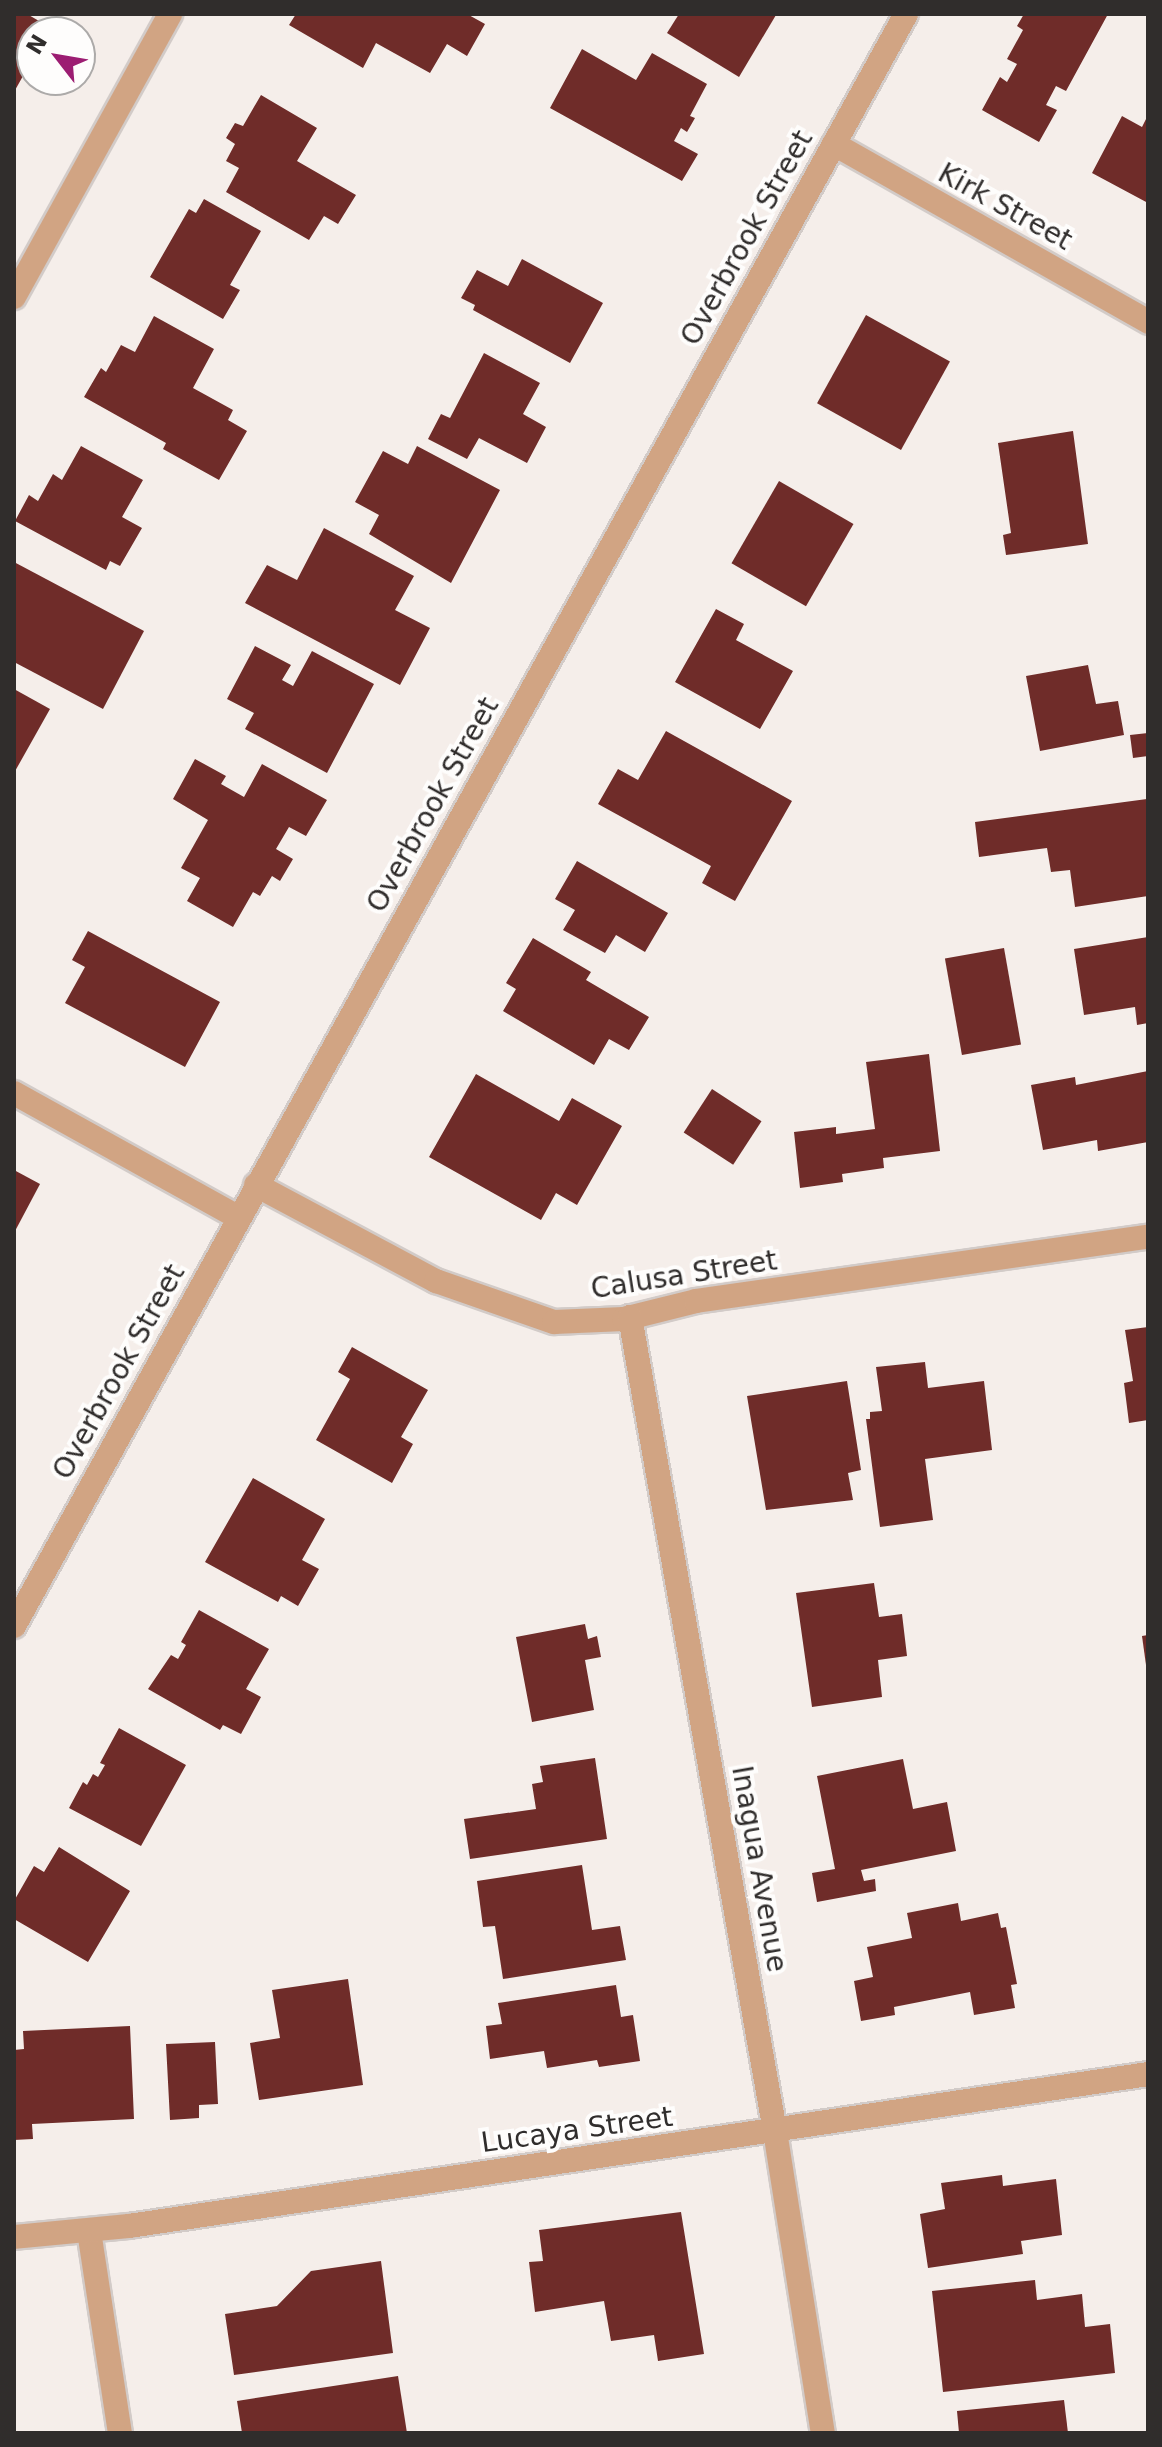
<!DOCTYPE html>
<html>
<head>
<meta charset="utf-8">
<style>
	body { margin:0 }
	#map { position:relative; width:1162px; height:2447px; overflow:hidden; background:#f5eeea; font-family:"DejaVu Sans",sans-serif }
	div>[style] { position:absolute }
	.building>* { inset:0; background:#6f2c29; transform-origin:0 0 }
	.roads { filter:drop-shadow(2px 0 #d2cbc8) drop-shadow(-2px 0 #d2cbc8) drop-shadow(0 2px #d2cbc8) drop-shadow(0 -2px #d2cbc8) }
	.minor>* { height:24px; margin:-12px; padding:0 12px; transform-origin:12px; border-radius:12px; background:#d1a483 }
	span { translate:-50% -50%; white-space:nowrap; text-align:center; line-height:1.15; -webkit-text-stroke:8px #fefdfc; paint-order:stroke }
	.street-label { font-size:28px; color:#302d2c }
	.frame { position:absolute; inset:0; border:16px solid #302d2c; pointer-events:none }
	.north { position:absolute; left:16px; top:16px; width:80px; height:80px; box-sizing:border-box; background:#fefdfc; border:2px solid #acaaa9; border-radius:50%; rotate:301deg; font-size:22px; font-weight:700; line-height:32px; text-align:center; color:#302d2c }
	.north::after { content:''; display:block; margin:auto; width:28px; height:36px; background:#9c1d72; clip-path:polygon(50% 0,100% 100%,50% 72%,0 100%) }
</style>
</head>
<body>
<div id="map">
	<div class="building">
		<div style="clip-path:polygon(14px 14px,27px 14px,51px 28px,48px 32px,32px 32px,32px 60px,14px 92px)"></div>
		<div style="clip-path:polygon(296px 14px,467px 14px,485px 24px,467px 56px,447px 44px,430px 73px,376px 43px,363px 68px,289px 25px)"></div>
		<div style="clip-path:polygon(679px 14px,774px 14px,776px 15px,739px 77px,667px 33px)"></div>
		<div style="clip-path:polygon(1024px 14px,1108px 14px,1066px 91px,1056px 86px,1046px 105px,1057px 110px,1039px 142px,982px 110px,1000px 77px,1007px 82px,1017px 64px,1007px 59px,1023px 30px,1017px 26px)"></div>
		<div style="clip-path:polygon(582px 49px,636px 80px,652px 53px,707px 84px,690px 116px,695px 118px,687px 132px,681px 128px,674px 141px,698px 154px,682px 181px,550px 108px)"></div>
		<div style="clip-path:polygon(261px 95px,317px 128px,297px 161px,356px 195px,338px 224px,324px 216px,309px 240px,226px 192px,239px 168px,226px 161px,235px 144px,226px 138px,235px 123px,243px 126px)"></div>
		<div style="clip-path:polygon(1148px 115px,1148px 203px,1092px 173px,1122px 116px,1142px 127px)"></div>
		<div style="clip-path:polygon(204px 199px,261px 231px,230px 285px,240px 290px,223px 319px,150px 277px,189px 209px,196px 213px)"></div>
		<div style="clip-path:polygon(522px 259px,603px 303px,570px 363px,473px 310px,475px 305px,461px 298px,477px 270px,508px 286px)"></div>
		<div style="left:866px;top:315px;width:96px;height:101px;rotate:29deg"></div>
		<div style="clip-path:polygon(154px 316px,214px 349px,193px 388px,233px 410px,228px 420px,247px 431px,219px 480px,163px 449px,166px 443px,84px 397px,101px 368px,106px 372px,121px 345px,135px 352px)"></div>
		<div style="clip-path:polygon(484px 353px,540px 383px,523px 414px,546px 427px,527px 463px,479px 438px,467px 459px,428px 439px,441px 414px,450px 418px)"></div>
		<div style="clip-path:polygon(1073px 431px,1088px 544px,1006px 555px,1003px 535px,1011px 533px,998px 443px)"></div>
		<div style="clip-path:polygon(81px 446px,143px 480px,122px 517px,142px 528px,120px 566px,110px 561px,106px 570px,15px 521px,29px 495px,38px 501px,53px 474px,62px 480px)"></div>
		<div style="clip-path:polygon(417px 446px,500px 490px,451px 583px,369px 534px,379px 515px,355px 502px,383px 451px,408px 464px)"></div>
		<div style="left:779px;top:481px;width:86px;height:95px;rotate:30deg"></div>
		<div style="clip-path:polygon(324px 528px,414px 576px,395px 610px,430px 628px,400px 685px,245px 603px,267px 565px,297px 580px)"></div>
		<div style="clip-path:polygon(14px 562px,144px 631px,103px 709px,14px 662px)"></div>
		<div style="clip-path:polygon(716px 609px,744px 624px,736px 640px,793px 671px,760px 729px,675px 682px)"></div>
		<div style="clip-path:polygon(255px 646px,291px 665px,282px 680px,293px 686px,312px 651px,374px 684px,327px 773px,245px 729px,254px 713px,227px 699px)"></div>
		<div style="clip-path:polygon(1088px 665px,1096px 704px,1118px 701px,1124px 735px,1040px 751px,1026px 676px)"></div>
		<div style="clip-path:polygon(14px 689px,50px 709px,14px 773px)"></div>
		<div style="clip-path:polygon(666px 731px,792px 801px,735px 901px,702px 883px,711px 866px,598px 804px,618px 769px,638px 780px)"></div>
		<div style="clip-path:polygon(1148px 733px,1148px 756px,1133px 758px,1130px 735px)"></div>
		<div style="clip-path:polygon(195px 759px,226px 776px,221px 784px,244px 797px,262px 764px,327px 800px,306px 836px,289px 827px,276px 849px,293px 859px,280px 881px,272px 876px,260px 896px,253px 892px,233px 927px,187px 901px,200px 878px,181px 868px,208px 820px,173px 799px)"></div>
		<div style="clip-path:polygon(1147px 799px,1148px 896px,1075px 907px,1070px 870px,1051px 872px,1047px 848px,979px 857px,975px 822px)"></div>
		<div style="clip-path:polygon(577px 861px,668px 913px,645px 952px,616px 935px,605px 953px,563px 930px,575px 910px,555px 899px)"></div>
		<div style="clip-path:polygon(88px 931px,220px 1002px,185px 1067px,65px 1003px,85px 967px,72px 960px)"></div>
		<div style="clip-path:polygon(1148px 937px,1148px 1023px,1137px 1025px,1135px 1007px,1084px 1015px,1074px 949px)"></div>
		<div style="clip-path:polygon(533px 938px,591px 972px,586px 980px,649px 1017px,629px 1050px,609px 1039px,594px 1065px,503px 1011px,516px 989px,506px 983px)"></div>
		<div style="left:1004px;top:948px;width:98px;height:60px;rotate:80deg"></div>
		<div style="clip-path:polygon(929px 1054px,940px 1151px,883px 1158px,884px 1168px,842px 1174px,843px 1182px,800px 1188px,794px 1132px,836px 1127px,836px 1134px,875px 1129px,866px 1062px)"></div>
		<div style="clip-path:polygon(1148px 1071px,1148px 1142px,1098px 1151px,1097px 1140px,1043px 1150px,1031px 1085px,1075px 1077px,1076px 1085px)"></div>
		<div style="clip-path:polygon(476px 1074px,559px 1121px,572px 1098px,622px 1126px,577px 1205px,556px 1193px,541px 1220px,429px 1157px)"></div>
		<div style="left:712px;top:1089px;width:59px;height:52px;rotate:33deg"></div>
		<div style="clip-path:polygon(14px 1170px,40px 1184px,14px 1233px)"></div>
		<div style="clip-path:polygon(1148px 1327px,1148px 1420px,1129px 1423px,1124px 1383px,1133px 1381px,1125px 1330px)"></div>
		<div style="clip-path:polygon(352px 1347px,428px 1390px,401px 1437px,413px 1444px,392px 1483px,316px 1440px,350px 1379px,338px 1372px)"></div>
		<div style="clip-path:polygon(925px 1362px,928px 1388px,984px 1381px,992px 1450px,925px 1459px,933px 1520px,880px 1527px,866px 1419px,870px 1419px,870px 1412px,882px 1411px,876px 1367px)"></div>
		<div style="clip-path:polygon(847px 1381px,861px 1470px,848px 1473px,853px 1500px,766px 1510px,747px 1396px)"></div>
		<div style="clip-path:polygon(253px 1478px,325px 1519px,302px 1560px,319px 1569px,298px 1606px,281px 1596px,278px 1602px,205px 1562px)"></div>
		<div style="clip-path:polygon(874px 1583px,879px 1617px,902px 1614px,907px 1656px,878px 1660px,882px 1697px,812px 1707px,796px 1593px)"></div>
		<div style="clip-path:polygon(199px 1610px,269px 1649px,246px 1689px,261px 1697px,241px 1734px,223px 1725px,220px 1730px,148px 1689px,171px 1655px,178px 1659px,186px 1645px,181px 1642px)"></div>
		<div style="clip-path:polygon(585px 1624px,588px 1639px,597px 1636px,601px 1657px,585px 1660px,594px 1710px,532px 1722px,516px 1637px)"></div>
		<div style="clip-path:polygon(1148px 1635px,1148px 1665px,1146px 1665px,1142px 1636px)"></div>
		<div style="clip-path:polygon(119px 1728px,186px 1765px,141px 1846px,69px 1808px,83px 1782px,87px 1785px,93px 1774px,98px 1777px,105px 1765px,100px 1763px)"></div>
		<div style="clip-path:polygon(595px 1758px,607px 1839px,470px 1859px,464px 1819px,536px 1809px,532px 1784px,543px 1782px,540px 1766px)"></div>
		<div style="clip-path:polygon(903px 1759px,913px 1809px,947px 1802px,956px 1851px,861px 1870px,864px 1881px,875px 1879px,876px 1891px,817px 1902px,812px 1873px,835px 1869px,817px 1776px)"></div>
		<div style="clip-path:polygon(59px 1847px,130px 1891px,88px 1962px,14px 1919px,14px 1901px,34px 1866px,44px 1872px)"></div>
		<div style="clip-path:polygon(582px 1865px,592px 1930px,620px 1926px,626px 1960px,503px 1979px,495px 1926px,483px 1927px,477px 1881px)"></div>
		<div style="clip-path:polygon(958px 1903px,961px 1921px,998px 1913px,1001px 1928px,1006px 1927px,1017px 1984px,1011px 1985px,1015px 2008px,974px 2015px,970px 1992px,894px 2007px,895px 2015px,861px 2021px,854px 1981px,873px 1977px,867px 1947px,912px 1938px,907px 1913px)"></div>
		<div style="clip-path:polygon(348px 1979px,363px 2085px,259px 2100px,250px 2043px,280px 2038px,272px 1990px)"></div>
		<div style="clip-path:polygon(616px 1985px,621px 2017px,633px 2015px,640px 2061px,599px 2067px,597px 2060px,547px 2068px,544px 2051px,490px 2059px,486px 2026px,502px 2024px,498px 2003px)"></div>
		<div style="clip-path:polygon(130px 2026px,134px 2119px,32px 2124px,33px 2139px,14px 2140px,14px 2050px,24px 2049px,23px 2031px)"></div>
		<div style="clip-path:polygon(215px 2042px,218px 2104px,199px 2105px,199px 2118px,170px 2120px,166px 2044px)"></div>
		<div style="clip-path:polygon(1002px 2175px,1003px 2186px,1056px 2179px,1062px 2235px,1021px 2241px,1023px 2254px,928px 2268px,920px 2214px,945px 2209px,941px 2183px)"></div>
		<div style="clip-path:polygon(681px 2212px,704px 2354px,658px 2361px,654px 2335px,611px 2341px,604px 2301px,535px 2312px,529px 2262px,543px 2261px,539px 2230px)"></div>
		<div style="clip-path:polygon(381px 2261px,393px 2353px,234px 2375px,225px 2314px,277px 2306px,311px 2271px)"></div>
		<div style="clip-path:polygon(1035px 2280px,1037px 2300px,1082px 2294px,1085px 2327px,1110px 2324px,1115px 2373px,943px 2392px,932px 2291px)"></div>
		<div style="clip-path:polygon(398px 2376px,407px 2433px,242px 2433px,237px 2401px)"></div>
		<div style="clip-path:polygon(1064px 2400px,1068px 2433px,959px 2433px,957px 2411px)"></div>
	</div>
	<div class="roads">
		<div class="minor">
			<div style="left:834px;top:144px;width:361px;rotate:29.5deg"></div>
			<div style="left:14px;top:297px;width:323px;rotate:-61.1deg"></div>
			<div style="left:14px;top:1093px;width:256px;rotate:29deg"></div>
			<div style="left:256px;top:1185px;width:204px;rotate:28.1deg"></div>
			<div style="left:436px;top:1281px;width:125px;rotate:19.2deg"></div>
			<div style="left:554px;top:1322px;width:70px;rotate:-2.5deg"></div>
			<div style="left:624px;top:1319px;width:74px;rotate:-14deg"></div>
			<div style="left:696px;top:1301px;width:457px;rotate:-8.1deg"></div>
			<div style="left:630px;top:1317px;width:827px;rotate:79.9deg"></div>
			<div style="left:775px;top:2131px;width:306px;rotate:81deg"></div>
			<div style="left:14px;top:1626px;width:1842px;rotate:-61.04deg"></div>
			<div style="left:89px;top:2231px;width:204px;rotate:81.3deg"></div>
			<div style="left:14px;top:2237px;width:116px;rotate:-5.5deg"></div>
			<div style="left:129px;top:2226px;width:1030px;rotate:-8.48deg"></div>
		</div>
	</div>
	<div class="street-label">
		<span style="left:1005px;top:207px;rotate:29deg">Kirk Street</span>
		<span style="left:747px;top:238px;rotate:-61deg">Overbrook Street</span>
		<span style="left:433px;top:805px;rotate:-61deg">Overbrook Street</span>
		<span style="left:684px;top:1275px;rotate:-9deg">Calusa Street</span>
		<span style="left:119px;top:1372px;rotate:-61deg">Overbrook Street</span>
		<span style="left:759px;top:1869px;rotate:80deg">Inagua Avenue</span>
		<span style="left:577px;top:2130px;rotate:-8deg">Lucaya Street</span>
	</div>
	<div class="frame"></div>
	<div class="north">N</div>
</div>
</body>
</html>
